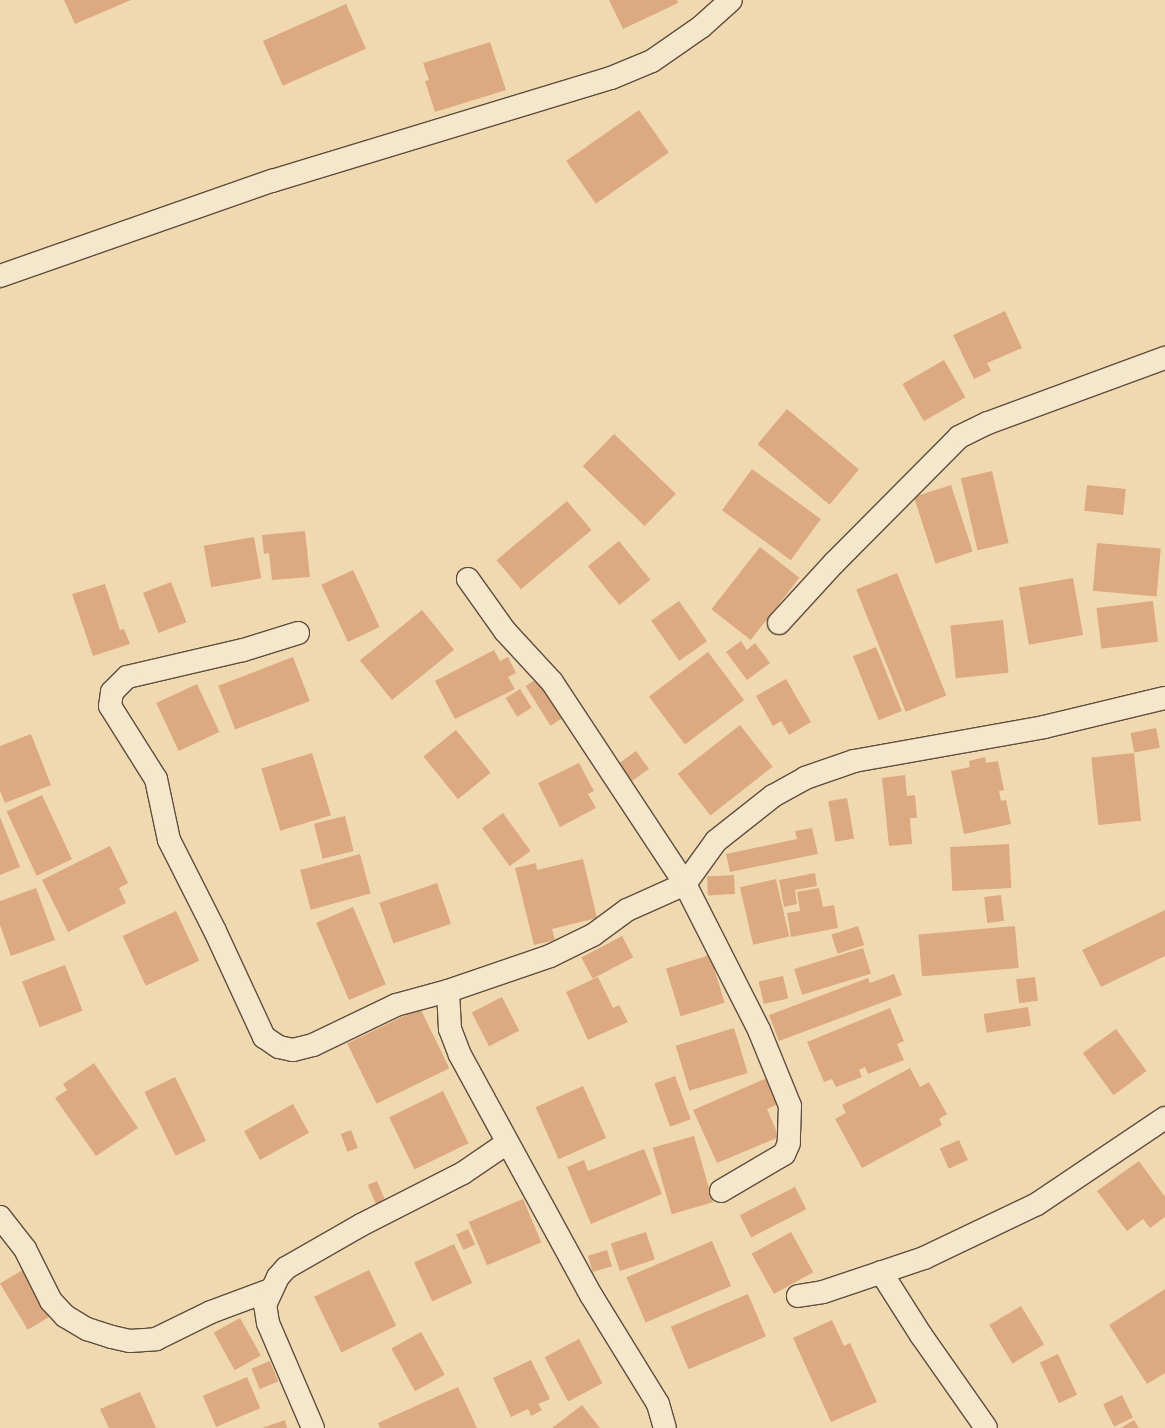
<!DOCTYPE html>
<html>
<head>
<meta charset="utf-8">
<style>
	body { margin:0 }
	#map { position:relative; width:1165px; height:1428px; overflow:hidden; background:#f0d9b1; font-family:"Old Standard TT",serif }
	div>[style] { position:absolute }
	.building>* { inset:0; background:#dda981; transform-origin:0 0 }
	.roads { filter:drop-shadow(1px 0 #5e4f3d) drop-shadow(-1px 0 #5e4f3d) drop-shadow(0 1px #5e4f3d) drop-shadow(0 -1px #5e4f3d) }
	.minor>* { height:22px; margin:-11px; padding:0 11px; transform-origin:11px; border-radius:11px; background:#f5e6cc }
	span { translate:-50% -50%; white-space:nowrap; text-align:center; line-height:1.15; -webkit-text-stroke:5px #f5e6cc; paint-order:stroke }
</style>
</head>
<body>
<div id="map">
	<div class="building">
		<div style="clip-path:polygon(64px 0,131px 0,75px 24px)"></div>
		<div style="clip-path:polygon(609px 0,677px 0,678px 3px,623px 29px)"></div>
		<div style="left:346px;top:4px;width:49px;height:91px;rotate:66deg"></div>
		<div style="clip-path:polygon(490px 42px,506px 90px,435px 112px,425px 81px,429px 80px,423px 63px)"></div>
		<div style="left:639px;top:110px;width:52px;height:89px;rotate:55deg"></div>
		<div style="clip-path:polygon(1005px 311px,1022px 348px,987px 363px,991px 371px,974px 379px,953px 335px)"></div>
		<div style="left:944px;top:360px;width:43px;height:48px;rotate:60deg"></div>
		<div style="left:787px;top:409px;width:94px;height:46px;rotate:40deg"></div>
		<div style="left:614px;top:434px;width:86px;height:45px;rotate:44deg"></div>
		<div style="left:752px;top:469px;width:85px;height:51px;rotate:36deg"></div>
		<div style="left:992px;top:471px;width:74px;height:32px;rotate:77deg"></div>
		<div style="left:951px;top:485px;width:70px;height:39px;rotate:72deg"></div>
		<div style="left:1087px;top:485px;width:39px;height:26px;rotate:6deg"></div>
		<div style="left:567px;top:501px;width:38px;height:92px;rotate:50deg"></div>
		<div style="clip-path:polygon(305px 531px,310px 577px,272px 580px,269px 553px,264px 554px,262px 535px)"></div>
		<div style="left:254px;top:537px;width:42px;height:51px;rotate:80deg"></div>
		<div style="left:619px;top:541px;width:50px;height:40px;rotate:51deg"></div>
		<div style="left:1097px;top:543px;width:64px;height:48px;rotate:5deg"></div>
		<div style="left:760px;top:547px;width:50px;height:79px;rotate:38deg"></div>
		<div style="left:353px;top:570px;width:63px;height:35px;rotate:65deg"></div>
		<div style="left:897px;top:573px;width:132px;height:44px;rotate:68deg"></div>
		<div style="left:1073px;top:578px;width:58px;height:55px;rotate:80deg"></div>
		<div style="left:171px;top:582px;width:43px;height:30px;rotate:69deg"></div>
		<div style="clip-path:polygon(105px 584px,120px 630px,124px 629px,130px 644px,93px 656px,72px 594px)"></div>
		<div style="left:679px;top:601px;width:49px;height:34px;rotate:55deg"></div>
		<div style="left:1153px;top:601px;width:41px;height:57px;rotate:83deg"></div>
		<div style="left:422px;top:610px;width:51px;height:80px;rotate:51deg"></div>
		<div style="left:1003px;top:620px;width:53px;height:53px;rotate:84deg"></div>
		<div style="clip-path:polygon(741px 641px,747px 650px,755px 643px,770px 663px,747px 680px,726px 652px)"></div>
		<div style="left:876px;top:647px;width:69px;height:25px;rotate:68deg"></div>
		<div style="clip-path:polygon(494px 650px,500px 661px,508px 657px,516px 673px,508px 677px,515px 689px,455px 719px,435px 681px)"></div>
		<div style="left:708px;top:652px;width:60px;height:74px;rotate:53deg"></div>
		<div style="left:293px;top:657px;width:47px;height:80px;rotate:69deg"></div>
		<div style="left:540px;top:677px;width:47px;height:17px;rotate:58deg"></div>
		<div style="clip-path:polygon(786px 679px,811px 722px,789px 735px,781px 721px,773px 726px,756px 696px)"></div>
		<div style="left:197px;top:684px;width:53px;height:45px;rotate:65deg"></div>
		<div style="left:520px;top:689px;width:22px;height:17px;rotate:58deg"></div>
		<div style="left:740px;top:725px;width:53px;height:79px;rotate:52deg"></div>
		<div style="left:1156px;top:728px;width:20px;height:26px;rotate:79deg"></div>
		<div style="left:456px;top:730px;width:55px;height:42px;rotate:51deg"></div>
		<div style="clip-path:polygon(31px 734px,51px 785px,5px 803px,0 791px,0 746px)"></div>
		<div style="left:636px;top:751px;width:22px;height:23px;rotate:54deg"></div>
		<div style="left:312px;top:753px;width:65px;height:53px;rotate:73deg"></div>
		<div style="left:1134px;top:753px;width:68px;height:43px;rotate:84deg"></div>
		<div style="clip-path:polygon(985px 757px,986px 763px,998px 761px,1004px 790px,999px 791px,1001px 801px,1006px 800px,1011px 824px,964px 834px,951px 771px,970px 767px,969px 761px)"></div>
		<div style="clip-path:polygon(579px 763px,594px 791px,588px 794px,596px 808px,560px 827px,538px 783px)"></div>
		<div style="clip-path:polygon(905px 775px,907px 796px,915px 795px,917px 818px,910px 818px,912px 844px,889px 846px,882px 778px)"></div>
		<div style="left:42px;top:795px;width:71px;height:39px;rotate:65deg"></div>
		<div style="left:847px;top:798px;width:41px;height:19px;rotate:80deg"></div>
		<div style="left:503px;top:813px;width:47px;height:26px;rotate:54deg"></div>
		<div style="left:345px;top:816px;width:36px;height:32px;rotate:76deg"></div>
		<div style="clip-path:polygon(0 817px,20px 867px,0 875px)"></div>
		<div style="clip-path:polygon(812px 828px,818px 854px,730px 872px,726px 854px,797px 839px,795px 831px)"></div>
		<div style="left:1009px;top:844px;width:44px;height:59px;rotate:87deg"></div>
		<div style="clip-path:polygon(110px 846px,128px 883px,119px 888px,126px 903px,68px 932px,42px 880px)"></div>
		<div style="left:360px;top:854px;width:41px;height:62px;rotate:75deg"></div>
		<div style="clip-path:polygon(583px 859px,597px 918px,552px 929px,555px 940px,534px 945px,515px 868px,536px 863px,537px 870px)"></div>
		<div style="clip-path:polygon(815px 873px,817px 886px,795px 890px,797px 904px,784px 907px,779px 880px)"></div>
		<div style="left:734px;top:875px;width:19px;height:27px;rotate:87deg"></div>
		<div style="left:776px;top:879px;width:59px;height:37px;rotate:77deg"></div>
		<div style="left:437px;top:883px;width:43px;height:61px;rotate:71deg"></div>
		<div style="clip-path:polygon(36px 888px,55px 940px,11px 956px,0 925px,0 901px)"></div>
		<div style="clip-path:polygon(819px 888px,823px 907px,834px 905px,838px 928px,791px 937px,787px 913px,800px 911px,797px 892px)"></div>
		<div style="left:1001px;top:895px;width:26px;height:17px;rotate:83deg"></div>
		<div style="left:353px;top:907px;width:84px;height:40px;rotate:67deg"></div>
		<div style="clip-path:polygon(1165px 910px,1165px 956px,1101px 987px,1082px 950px)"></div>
		<div style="left:176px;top:911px;width:55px;height:59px;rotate:65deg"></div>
		<div style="left:858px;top:926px;width:20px;height:28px;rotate:72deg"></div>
		<div style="left:1015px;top:926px;width:42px;height:97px;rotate:85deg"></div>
		<div style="left:622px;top:936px;width:24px;height:46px;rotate:62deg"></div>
		<div style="left:863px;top:948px;width:27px;height:72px;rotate:73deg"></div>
		<div style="left:710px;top:955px;width:50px;height:46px;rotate:73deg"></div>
		<div style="left:65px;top:965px;width:49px;height:46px;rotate:69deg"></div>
		<div style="clip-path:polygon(894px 974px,902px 995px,779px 1041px,769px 1015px,868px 978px,870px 983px)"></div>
		<div style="left:783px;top:976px;width:23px;height:25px;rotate:77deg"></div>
		<div style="clip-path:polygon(598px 977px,613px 1008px,619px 1005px,628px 1022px,588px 1040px,566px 992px)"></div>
		<div style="left:1035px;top:977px;width:24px;height:19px;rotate:83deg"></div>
		<div style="left:502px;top:997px;width:38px;height:34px;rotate:63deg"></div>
		<div style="left:1028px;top:1007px;width:19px;height:45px;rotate:81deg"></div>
		<div style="left:420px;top:1008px;width:67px;height:81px;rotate:64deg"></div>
		<div style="clip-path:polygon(890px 1008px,904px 1041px,897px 1044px,904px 1060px,868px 1074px,865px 1067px,859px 1070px,862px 1077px,836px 1087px,832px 1079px,824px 1082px,807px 1042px)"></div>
		<div style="left:734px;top:1028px;width:47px;height:61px;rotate:73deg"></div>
		<div style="left:1116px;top:1029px;width:52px;height:41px;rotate:54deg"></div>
		<div style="clip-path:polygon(94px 1063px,138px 1128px,96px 1156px,55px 1098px,67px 1090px,63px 1084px)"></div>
		<div style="clip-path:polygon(910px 1068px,920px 1087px,929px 1082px,947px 1114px,939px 1119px,942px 1125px,862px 1168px,835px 1119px,846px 1113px,842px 1105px)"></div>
		<div style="left:675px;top:1076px;width:46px;height:22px;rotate:70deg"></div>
		<div style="left:175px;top:1077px;width:71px;height:34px;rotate:64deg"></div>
		<div style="clip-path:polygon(767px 1078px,778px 1104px,767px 1109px,779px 1137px,717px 1163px,693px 1110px)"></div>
		<div style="left:583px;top:1086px;width:57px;height:52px;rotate:66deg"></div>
		<div style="left:443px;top:1091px;width:58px;height:60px;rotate:64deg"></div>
		<div style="left:293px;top:1104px;width:33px;height:56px;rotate:61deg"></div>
		<div style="left:351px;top:1130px;width:19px;height:11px;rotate:69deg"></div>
		<div style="left:694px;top:1136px;width:69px;height:43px;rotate:74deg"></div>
		<div style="left:959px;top:1140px;width:22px;height:21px;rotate:66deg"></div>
		<div style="clip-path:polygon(644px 1149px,662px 1194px,591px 1224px,567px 1167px,584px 1160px,588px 1171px)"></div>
		<div style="clip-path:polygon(1139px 1161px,1165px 1197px,1165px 1217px,1150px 1228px,1143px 1219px,1127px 1231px,1097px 1191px)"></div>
		<div style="left:377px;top:1181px;width:21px;height:10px;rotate:67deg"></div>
		<div style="left:795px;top:1187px;width:25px;height:62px;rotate:63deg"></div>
		<div style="left:523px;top:1199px;width:47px;height:59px;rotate:67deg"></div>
		<div style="left:468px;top:1229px;width:17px;height:13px;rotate:65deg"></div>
		<div style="left:646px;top:1232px;width:29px;height:37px;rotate:72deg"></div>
		<div style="left:791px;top:1232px;width:46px;height:45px;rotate:61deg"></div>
		<div style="left:712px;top:1241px;width:49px;height:93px;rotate:67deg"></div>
		<div style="left:454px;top:1244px;width:43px;height:44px;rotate:65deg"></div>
		<div style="left:607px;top:1250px;width:17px;height:20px;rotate:73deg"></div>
		<div style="left:24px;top:1269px;width:54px;height:28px;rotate:59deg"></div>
		<div style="left:369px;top:1270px;width:62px;height:61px;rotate:64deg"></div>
		<div style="clip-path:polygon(1165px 1289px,1165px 1373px,1147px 1384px,1109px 1325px)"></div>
		<div style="left:748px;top:1294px;width:46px;height:84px;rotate:67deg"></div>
		<div style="left:1021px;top:1306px;width:45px;height:37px;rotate:59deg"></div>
		<div style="left:240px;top:1318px;width:43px;height:30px;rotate:61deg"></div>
		<div style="clip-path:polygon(832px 1320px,844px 1346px,850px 1343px,877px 1402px,831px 1422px,793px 1338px)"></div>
		<div style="left:421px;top:1332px;width:49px;height:34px;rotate:61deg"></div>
		<div style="left:579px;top:1339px;width:50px;height:39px;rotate:62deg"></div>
		<div style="left:1058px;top:1354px;width:45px;height:20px;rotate:65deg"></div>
		<div style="clip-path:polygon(531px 1360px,550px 1399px,538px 1404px,542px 1410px,531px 1416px,528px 1409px,511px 1417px,493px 1378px)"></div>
		<div style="left:270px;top:1361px;width:22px;height:20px;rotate:68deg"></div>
		<div style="left:247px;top:1377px;width:34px;height:48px;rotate:67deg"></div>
		<div style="clip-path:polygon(458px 1387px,477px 1428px,380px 1428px,378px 1423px)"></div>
		<div style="clip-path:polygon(140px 1392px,156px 1428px,109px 1428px,100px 1409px)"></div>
		<div style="left:1122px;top:1395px;width:25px;height:21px;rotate:64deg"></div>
		<div style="clip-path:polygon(582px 1405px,600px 1428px,552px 1428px)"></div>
		<div style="clip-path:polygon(285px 1420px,287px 1428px,262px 1428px)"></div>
		<div style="clip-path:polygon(1134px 1420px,1139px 1428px,1121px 1428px)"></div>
	</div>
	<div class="roads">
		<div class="minor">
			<div style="left:0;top:276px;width:288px;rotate:-19.3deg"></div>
			<div style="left:272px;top:181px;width:354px;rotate:-16.9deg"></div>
			<div style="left:611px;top:78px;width:44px;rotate:-22.5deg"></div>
			<div style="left:652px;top:61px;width:60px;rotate:-34.8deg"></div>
			<div style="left:701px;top:27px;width:40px;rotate:-42deg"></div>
			<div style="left:468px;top:579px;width:64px;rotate:54.6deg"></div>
			<div style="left:505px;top:631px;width:69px;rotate:47.3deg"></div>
			<div style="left:552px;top:682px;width:242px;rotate:56.6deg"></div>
			<div style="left:685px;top:884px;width:164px;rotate:63.1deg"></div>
			<div style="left:759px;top:1030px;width:82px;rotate:67.8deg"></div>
			<div style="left:790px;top:1106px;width:37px;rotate:92deg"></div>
			<div style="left:789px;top:1143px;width:12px;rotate:114deg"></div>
			<div style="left:784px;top:1154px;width:73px;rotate:149.6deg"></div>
			<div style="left:779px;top:623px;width:81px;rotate:-47.5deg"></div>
			<div style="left:834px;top:563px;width:177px;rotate:-45.2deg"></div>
			<div style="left:959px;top:437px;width:32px;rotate:-26deg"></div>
			<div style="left:988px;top:423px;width:189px;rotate:-20.2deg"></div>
			<div style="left:298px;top:633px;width:58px;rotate:162.8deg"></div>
			<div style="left:243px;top:650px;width:119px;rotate:166.9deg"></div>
			<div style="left:127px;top:677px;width:21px;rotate:135deg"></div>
			<div style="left:112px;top:692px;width:14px;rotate:98deg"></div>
			<div style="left:110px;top:706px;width:86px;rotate:57.8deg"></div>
			<div style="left:156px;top:779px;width:62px;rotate:78deg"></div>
			<div style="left:169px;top:840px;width:102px;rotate:63.2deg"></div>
			<div style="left:215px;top:931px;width:117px;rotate:65.2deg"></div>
			<div style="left:264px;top:1037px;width:18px;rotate:34deg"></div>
			<div style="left:279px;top:1047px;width:14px;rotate:12deg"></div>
			<div style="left:293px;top:1050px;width:21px;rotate:-14deg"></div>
			<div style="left:313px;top:1045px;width:92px;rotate:-25.7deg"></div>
			<div style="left:396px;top:1005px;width:54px;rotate:-15.1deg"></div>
			<div style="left:448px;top:991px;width:108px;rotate:-18.9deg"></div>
			<div style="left:550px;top:956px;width:48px;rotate:-26deg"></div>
			<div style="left:593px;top:935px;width:42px;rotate:-36.3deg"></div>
			<div style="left:627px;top:910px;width:64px;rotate:-24.1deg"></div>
			<div style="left:685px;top:884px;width:53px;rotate:-54.2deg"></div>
			<div style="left:716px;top:841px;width:73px;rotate:-38.3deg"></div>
			<div style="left:773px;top:796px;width:37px;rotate:-29deg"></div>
			<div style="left:805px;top:778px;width:52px;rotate:-19.1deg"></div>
			<div style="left:854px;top:761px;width:193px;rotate:-10.1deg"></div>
			<div style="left:1044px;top:727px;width:124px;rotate:-13.5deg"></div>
			<div style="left:448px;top:991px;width:38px;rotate:87deg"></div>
			<div style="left:450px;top:1029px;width:28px;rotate:69deg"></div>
			<div style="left:460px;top:1055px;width:273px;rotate:61.4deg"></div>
			<div style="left:591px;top:1295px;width:128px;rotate:58.4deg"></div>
			<div style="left:658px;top:1404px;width:25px;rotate:74deg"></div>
			<div style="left:0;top:1217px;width:41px;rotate:52deg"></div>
			<div style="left:25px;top:1249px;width:58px;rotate:63.4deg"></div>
			<div style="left:51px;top:1301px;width:21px;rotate:47deg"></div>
			<div style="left:65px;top:1316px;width:26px;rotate:31deg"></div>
			<div style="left:87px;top:1329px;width:26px;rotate:18deg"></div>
			<div style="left:112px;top:1337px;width:18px;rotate:13deg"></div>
			<div style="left:130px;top:1341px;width:26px;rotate:-4deg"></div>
			<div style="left:156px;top:1339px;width:61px;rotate:-26.1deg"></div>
			<div style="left:211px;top:1312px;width:63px;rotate:-20.4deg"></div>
			<div style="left:881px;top:1272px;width:75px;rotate:57.6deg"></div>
			<div style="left:921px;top:1335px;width:113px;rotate:55deg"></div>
			<div style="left:798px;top:1296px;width:25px;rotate:-9deg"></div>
			<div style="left:823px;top:1292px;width:107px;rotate:-18.6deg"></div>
			<div style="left:924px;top:1258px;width:125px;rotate:-25.5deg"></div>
			<div style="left:1037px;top:1204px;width:154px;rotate:-33.9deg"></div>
			<div style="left:313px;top:1428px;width:114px;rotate:-113.2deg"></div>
			<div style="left:268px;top:1323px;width:18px;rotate:-99deg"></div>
			<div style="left:265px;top:1305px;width:31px;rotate:-65deg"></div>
			<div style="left:278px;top:1277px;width:12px;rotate:-48deg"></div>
			<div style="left:286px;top:1268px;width:86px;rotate:-29.8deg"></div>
			<div style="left:361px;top:1225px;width:114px;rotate:-27deg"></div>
			<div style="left:463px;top:1173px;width:53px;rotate:-34.3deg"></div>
		</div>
	</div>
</div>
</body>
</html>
